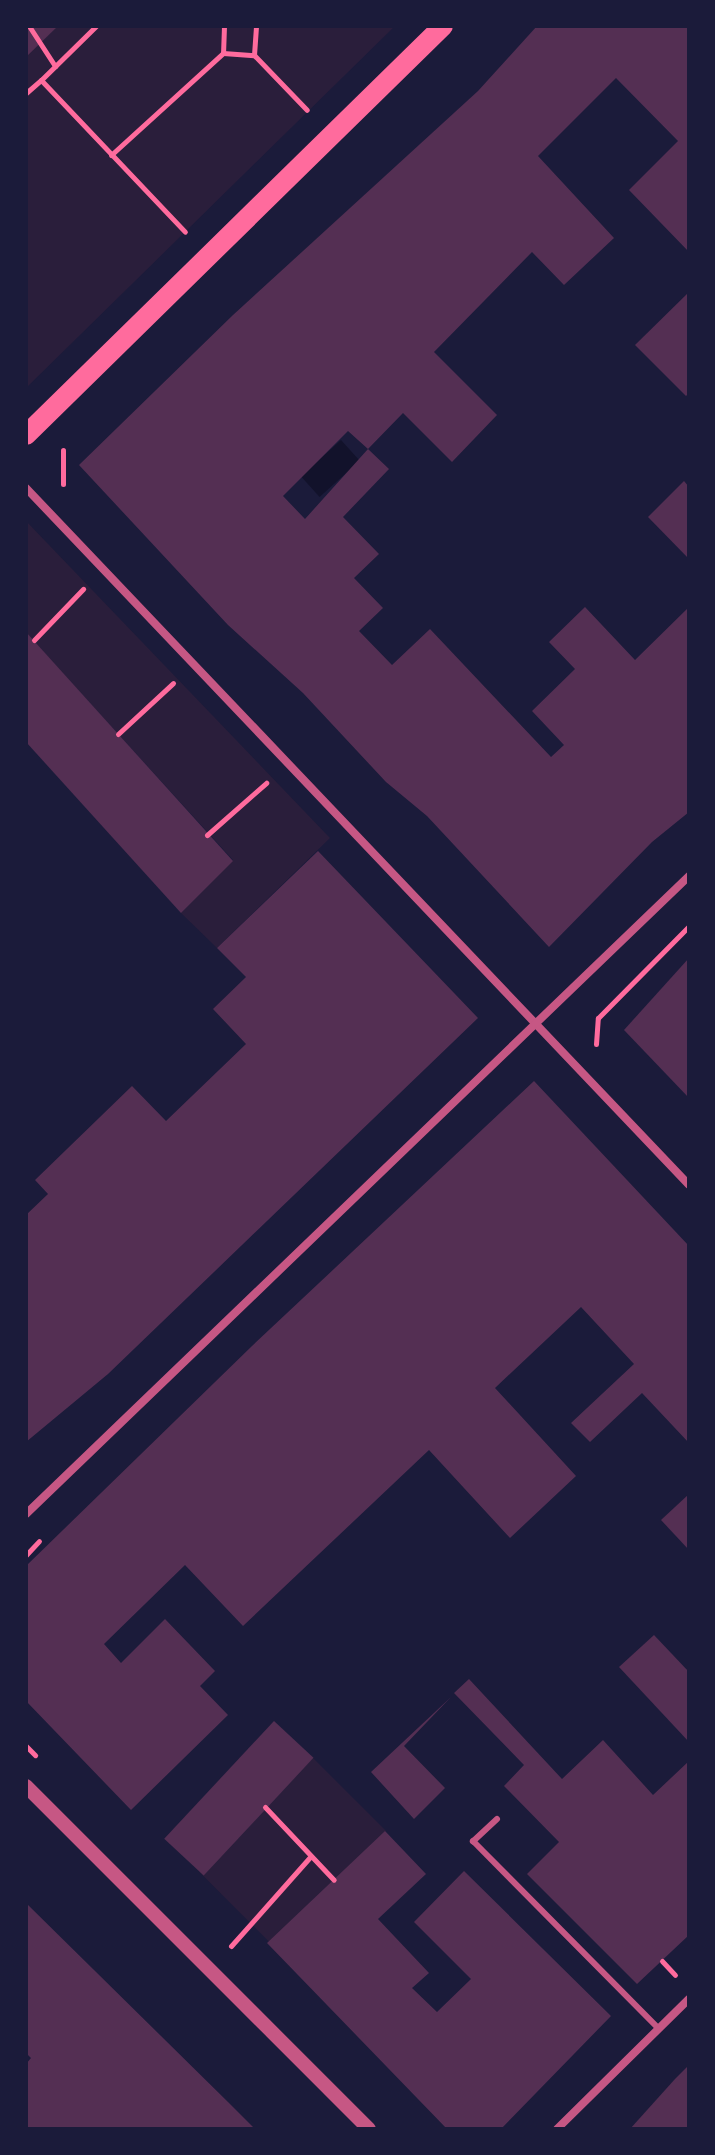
<!DOCTYPE html>
<html>
<head>
<meta charset="utf-8">
<style>
	body { margin:0 }
	#map { position:relative; width:715px; height:2155px; overflow:hidden; background:#1b1b3a; font-family:Montserrat,sans-serif }
	div>[style] { position:absolute }
	.green>* { inset:0; background:#2a1e3b; transform-origin:0 0 }
	.water>* { inset:0; background:#12122b; transform-origin:0 0 }
	.building>* { inset:0; background:#542f53; transform-origin:0 0 }
	.path>* { height:5px; margin:-2.5px; padding:0 2.5px; transform-origin:2.5px; border-radius:2.5px; background:#ff6b9d }
	.service>* { height:6px; margin:-3px; padding:0 3px; transform-origin:3px; border-radius:3px; background:#c65784 }
	.minor>* { height:8px; margin:-4px; padding:0 4px; transform-origin:4px; border-radius:4px; background:#c65784 }
	.tertiary>* { height:14px; margin:-7px; padding:0 7px; transform-origin:7px; border-radius:7px; background:#c65784 }
	.primary>* { height:20px; margin:-10px; padding:0 10px; transform-origin:10px; border-radius:10px; background:#ff6b9d }
	span { translate:-50% -50%; white-space:nowrap; text-align:center; line-height:1.15; -webkit-text-stroke:8px #1b1b3a; paint-order:stroke }
	.frame { position:absolute; inset:0; border:28px solid #1b1b3a; pointer-events:none }
</style>
</head>
<body>
<div id="map">
	<div class="green">
		<div style="clip-path:polygon(26px 26px,395px 26px,26px 388px)"></div>
		<div style="clip-path:polygon(26px 521px,330px 838px,217px 948px,181px 913px,233px 860px,26px 633px)"></div>
		<div style="left:313px;top:1758px;width:103px;height:161px;rotate:45deg"></div>
	</div>
	<div class="water">
		<div style="left:341px;top:440px;width:28px;height:54px;rotate:48deg"></div>
	</div>
	<div class="building">
		<div style="clip-path:polygon(26px 26px,58px 26px,26px 57px)"></div>
		<div style="clip-path:polygon(537px 26px,689px 26px,689px 252px,629px 190px,678px 141px,616px 78px,538px 156px,614px 238px,564px 285px,532px 252px,434px 352px,497px 415px,452px 462px,403px 413px,368px 449px,348px 431px,283px 496px,305px 519px,368px 449px,389px 469px,343px 517px,379px 554px,354px 578px,383px 608px,359px 631px,392px 665px,430px 629px,551px 757px,564px 745px,532px 711px,575px 669px,549px 642px,585px 607px,635px 660px,689px 607px,689px 812px,652px 842px,549px 947px,427px 816px,386px 782px,303px 693px,228px 625px,79px 465px,233px 315px,478px 91px)"></div>
		<div style="clip-path:polygon(689px 292px,689px 393px,686px 396px,635px 345px)"></div>
		<div style="clip-path:polygon(684px 481px,689px 487px,689px 559px,648px 517px)"></div>
		<div style="clip-path:polygon(26px 632px,233px 861px,181px 913px,26px 742px)"></div>
		<div style="clip-path:polygon(318px 851px,478px 1018px,108px 1374px,26px 1442px,26px 1215px,48px 1194px,35px 1180px,132px 1086px,166px 1121px,246px 1044px,213px 1009px,246px 977px,217px 948px)"></div>
		<div style="clip-path:polygon(689px 958px,689px 1098px,624px 1030px)"></div>
		<div style="clip-path:polygon(534px 1081px,689px 1246px,689px 1443px,642px 1393px,590px 1442px,571px 1423px,634px 1364px,581px 1307px,495px 1388px,576px 1476px,510px 1538px,429px 1450px,243px 1626px,185px 1565px,104px 1644px,121px 1663px,165px 1619px,215px 1671px,200px 1686px,228px 1715px,131px 1810px,26px 1701px,26px 1566px,252px 1346px)"></div>
		<div style="clip-path:polygon(689px 1494px,689px 1550px,661px 1520px)"></div>
		<div style="clip-path:polygon(654px 1635px,689px 1672px,689px 1742px,619px 1667px)"></div>
		<div style="clip-path:polygon(469px 1679px,562px 1779px,603px 1740px,653px 1795px,689px 1761px,689px 1935px,637px 1984px,527px 1874px,559px 1842px,504px 1786px,524px 1765px,454px 1693px)"></div>
		<div style="clip-path:polygon(451px 1697px,404px 1746px,445px 1788px,414px 1819px,371px 1772px)"></div>
		<div style="left:274px;top:1721px;width:54px;height:161px;rotate:43deg"></div>
		<div style="clip-path:polygon(385px 1831px,426px 1874px,378px 1919px,429px 1973px,412px 1988px,437px 2012px,471px 1979px,414px 1922px,464px 1871px,611px 2016px,501px 2129px,447px 2129px,267px 1943px)"></div>
		<div style="clip-path:polygon(26px 1903px,228px 2102px,255px 2129px,26px 2129px,26px 2064px,31px 2058px,26px 2053px)"></div>
		<div style="clip-path:polygon(689px 2065px,689px 2129px,630px 2129px,675px 2079px)"></div>
	</div>
	<div class="path">
		<div style="left:29px;top:26px;width:48px;rotate:57deg"></div>
		<div style="left:96px;top:26px;width:77px;rotate:135.5deg"></div>
		<div style="left:41px;top:80px;width:209px;rotate:46.5deg"></div>
		<div style="left:224px;top:26px;width:27px;rotate:92deg"></div>
		<div style="left:223px;top:53px;width:31px;rotate:4deg"></div>
		<div style="left:254px;top:55px;width:76px;rotate:46.1deg"></div>
		<div style="left:254px;top:55px;width:29px;rotate:-86deg"></div>
		<div style="left:26px;top:93px;width:20px;rotate:-41deg"></div>
		<div style="left:111px;top:155px;width:151px;rotate:-42.3deg"></div>
		<div style="left:63px;top:450px;width:34px;rotate:90deg"></div>
		<div style="left:34px;top:640px;width:71px;rotate:-46.1deg"></div>
		<div style="left:118px;top:734px;width:75px;rotate:-42.8deg"></div>
		<div style="left:207px;top:835px;width:79px;rotate:-41.4deg"></div>
		<div style="left:596px;top:1044px;width:26px;rotate:-86deg"></div>
		<div style="left:598px;top:1018px;width:129px;rotate:-45.3deg"></div>
		<div style="left:26px;top:1555px;width:19px;rotate:-47deg"></div>
		<div style="left:26px;top:1746px;width:13px;rotate:45deg"></div>
		<div style="left:265px;top:1807px;width:100px;rotate:46.6deg"></div>
		<div style="left:231px;top:1946px;width:119px;rotate:-48.4deg"></div>
		<div style="left:662px;top:1961px;width:19px;rotate:47deg"></div>
	</div>
	<div class="service">
		<div style="left:497px;top:1819px;width:33px;rotate:137deg"></div>
		<div style="left:473px;top:1841px;width:264px;rotate:45.3deg"></div>
	</div>
	<div class="minor">
		<div style="left:26px;top:488px;width:962px;rotate:46.43deg"></div>
		<div style="left:26px;top:1514px;width:920px;rotate:-43.9deg"></div>
		<div style="left:557px;top:2129px;width:185px;rotate:-44.6deg"></div>
	</div>
	<div class="tertiary">
		<div style="left:26px;top:1786px;width:485px;rotate:45deg"></div>
	</div>
	<div class="primary">
		<div style="left:26px;top:435px;width:584px;rotate:-44.45deg"></div>
	</div>
	<div class="frame"></div>
</div>
</body>
</html>
